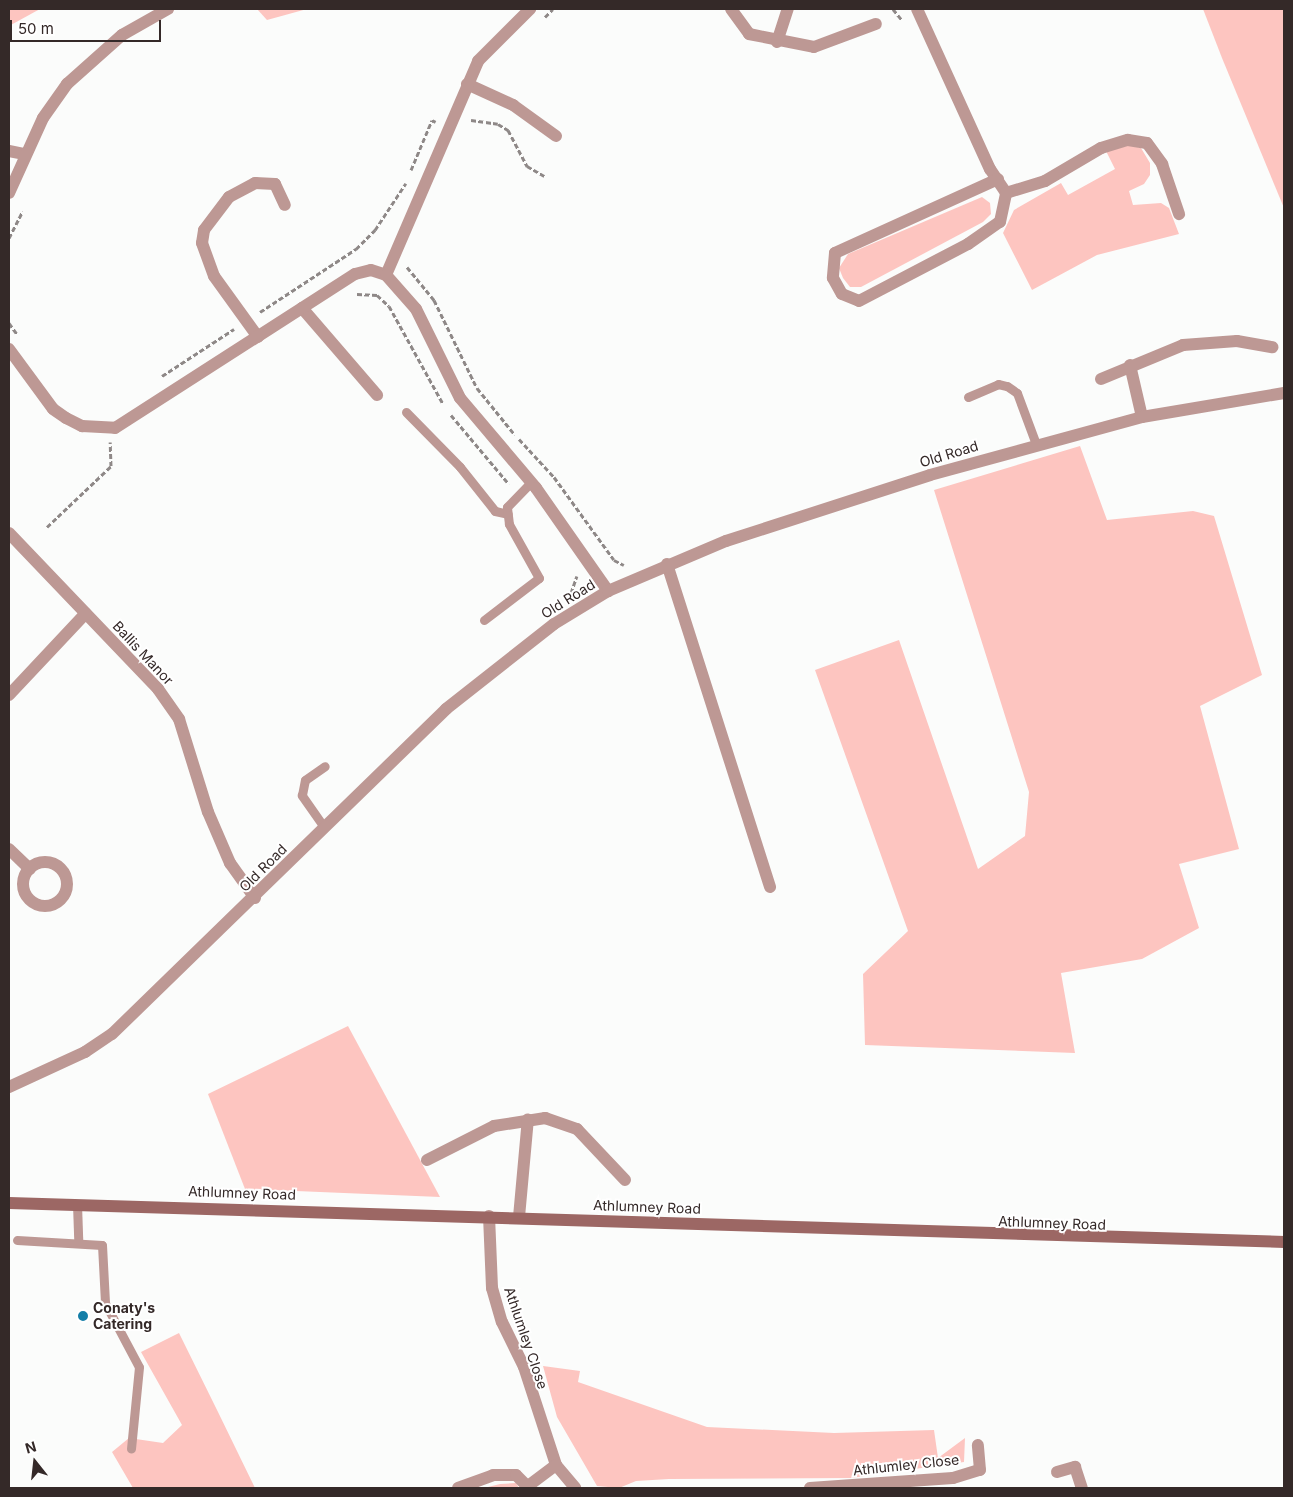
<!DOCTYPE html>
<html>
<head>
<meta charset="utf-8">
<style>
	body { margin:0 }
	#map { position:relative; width:1293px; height:1497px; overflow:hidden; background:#fbfcfb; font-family:Inter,sans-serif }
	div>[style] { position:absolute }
	.green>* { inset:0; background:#fdc5c0 }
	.path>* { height:3px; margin-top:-1.5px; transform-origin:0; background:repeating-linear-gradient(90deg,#8e8887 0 5px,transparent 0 7.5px) }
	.service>* { height:9px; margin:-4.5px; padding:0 4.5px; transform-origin:4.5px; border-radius:4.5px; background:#bd9894 }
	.minor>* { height:12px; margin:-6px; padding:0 6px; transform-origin:6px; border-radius:6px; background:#bd9894 }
	.minor>.ring { margin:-6px; padding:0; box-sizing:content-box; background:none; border:12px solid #bd9894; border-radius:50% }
	.secondary>* { height:12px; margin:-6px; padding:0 6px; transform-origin:6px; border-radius:6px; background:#9c6764 }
	.dots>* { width:14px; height:14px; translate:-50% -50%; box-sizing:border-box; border:2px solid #fff; border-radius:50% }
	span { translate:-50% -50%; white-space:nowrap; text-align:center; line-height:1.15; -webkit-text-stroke:4px #fff; paint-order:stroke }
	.street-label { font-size:14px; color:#342928 }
	.poi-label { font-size:14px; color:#342928; font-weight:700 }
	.left { translate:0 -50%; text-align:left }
	.frame { position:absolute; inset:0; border:10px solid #342928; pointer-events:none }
	.north { position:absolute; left:10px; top:1437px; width:50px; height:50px; -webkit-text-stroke:4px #fff; paint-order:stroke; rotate:344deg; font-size:14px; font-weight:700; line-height:20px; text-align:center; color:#342928 }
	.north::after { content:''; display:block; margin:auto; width:18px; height:22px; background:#342928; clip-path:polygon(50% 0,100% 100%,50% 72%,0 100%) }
	.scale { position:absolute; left:10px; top:20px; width:151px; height:22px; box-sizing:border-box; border:2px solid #342928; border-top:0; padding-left:6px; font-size:15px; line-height:18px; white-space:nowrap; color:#342928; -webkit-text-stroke:4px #fff; paint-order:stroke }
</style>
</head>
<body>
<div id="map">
	<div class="green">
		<div style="clip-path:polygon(9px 9px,40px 9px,9px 26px)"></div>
		<div style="clip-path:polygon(257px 9px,307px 9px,267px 20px)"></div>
		<div style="clip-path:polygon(1203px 9px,1284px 9px,1284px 208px,1222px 58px)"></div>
		<div style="clip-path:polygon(1130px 145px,1141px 148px,1150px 163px,1150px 175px,1144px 184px,1129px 191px,1133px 205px,1161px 203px,1169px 208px,1179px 234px,1097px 255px,1032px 290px,1003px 233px,1014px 210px,1061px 183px,1068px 195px,1115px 169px,1106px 151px)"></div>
		<div style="clip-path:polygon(982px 197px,990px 203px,991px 214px,983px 222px,861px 287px,850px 287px,843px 278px,839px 268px,848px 254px)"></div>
		<div style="clip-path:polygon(1080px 446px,1107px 520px,1193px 511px,1214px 516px,1262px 675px,1200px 706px,1239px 849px,1179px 864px,1199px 928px,1142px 959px,1061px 973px,1075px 1053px,865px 1045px,863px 974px,908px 931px,815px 670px,899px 640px,978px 869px,1025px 836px,1029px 792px,934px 490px)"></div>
		<div style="clip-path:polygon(348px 1026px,440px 1197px,245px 1189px,208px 1094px)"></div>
		<div style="clip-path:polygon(179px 1333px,218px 1412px,255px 1488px,133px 1488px,112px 1452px,129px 1438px,163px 1443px,182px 1425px,141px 1352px)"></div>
		<div style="clip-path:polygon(543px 1366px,580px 1371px,578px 1382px,707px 1427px,834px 1433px,934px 1430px,938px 1458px,965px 1438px,964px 1462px,851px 1478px,669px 1479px,636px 1481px,619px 1488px,597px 1486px,557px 1417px)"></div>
		<div style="clip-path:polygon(516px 1483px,519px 1488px,484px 1488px,500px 1484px)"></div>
	</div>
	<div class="path">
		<div style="left:893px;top:9px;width:14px;rotate:51deg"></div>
		<div style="left:545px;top:17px;width:11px;rotate:-45deg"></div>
		<div style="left:471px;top:120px;width:27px;rotate:8deg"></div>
		<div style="left:498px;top:124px;width:12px;rotate:31deg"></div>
		<div style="left:508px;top:130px;width:41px;rotate:62.2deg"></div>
		<div style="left:527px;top:166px;width:20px;rotate:30deg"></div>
		<div style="left:411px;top:170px;width:54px;rotate:-67.2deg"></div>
		<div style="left:432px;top:120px;width:4px;rotate:27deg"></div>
		<div style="left:9px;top:238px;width:30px;rotate:-63deg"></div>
		<div style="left:407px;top:267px;width:43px;rotate:50.7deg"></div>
		<div style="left:434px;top:300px;width:98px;rotate:64deg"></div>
		<div style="left:477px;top:388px;width:60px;rotate:51deg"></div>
		<div style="left:357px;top:294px;width:20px;rotate:3deg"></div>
		<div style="left:377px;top:295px;width:16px;rotate:43deg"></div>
		<div style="left:389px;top:306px;width:112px;rotate:61.1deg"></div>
		<div style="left:260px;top:312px;width:115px;rotate:-33.3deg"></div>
		<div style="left:356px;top:249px;width:27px;rotate:-45deg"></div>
		<div style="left:375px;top:230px;width:56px;rotate:-56.6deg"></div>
		<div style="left:9px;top:323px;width:14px;rotate:54deg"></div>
		<div style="left:162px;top:376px;width:86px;rotate:-33.1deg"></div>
		<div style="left:451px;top:415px;width:90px;rotate:50deg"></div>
		<div style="left:519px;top:439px;width:52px;rotate:47.4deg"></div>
		<div style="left:554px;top:477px;width:102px;rotate:54.1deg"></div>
		<div style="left:614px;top:560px;width:11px;rotate:27deg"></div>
		<div style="left:47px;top:527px;width:88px;rotate:-43.6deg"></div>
		<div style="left:111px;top:466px;width:24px;rotate:-92deg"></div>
		<div style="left:571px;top:593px;width:18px;rotate:-71deg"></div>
	</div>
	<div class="service">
		<div style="left:968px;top:397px;width:33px;rotate:-23deg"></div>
		<div style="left:998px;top:384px;width:9px;rotate:13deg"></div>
		<div style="left:1007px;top:386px;width:12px;rotate:35deg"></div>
		<div style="left:1017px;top:393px;width:54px;rotate:69.6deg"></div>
		<div style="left:406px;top:412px;width:77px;rotate:45.5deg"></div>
		<div style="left:460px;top:467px;width:56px;rotate:51.5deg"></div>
		<div style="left:495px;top:511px;width:13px;rotate:13deg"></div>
		<div style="left:484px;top:620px;width:69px;rotate:-37.4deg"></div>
		<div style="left:539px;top:578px;width:62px;rotate:-119.1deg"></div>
		<div style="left:509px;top:524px;width:17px;rotate:-97deg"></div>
		<div style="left:507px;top:507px;width:35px;rotate:-46deg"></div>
		<div style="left:324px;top:827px;width:39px;rotate:-125deg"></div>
		<div style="left:302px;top:795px;width:15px;rotate:-79deg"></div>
		<div style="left:305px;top:780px;width:24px;rotate:-35deg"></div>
		<div style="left:77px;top:1204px;width:38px;rotate:88deg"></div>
		<div style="left:17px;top:1240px;width:85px;rotate:3.4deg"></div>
		<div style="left:102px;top:1245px;width:58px;rotate:87deg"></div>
		<div style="left:105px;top:1303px;width:72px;rotate:62deg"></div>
		<div style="left:139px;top:1367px;width:82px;rotate:95.6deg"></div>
	</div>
	<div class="minor">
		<div style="left:731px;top:9px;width:31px;rotate:54deg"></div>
		<div style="left:749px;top:34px;width:66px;rotate:11.3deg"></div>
		<div style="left:814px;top:47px;width:66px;rotate:-20.4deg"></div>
		<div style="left:917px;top:9px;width:176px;rotate:65.5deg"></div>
		<div style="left:990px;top:169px;width:29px;rotate:56deg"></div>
		<div style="left:1006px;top:193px;width:41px;rotate:-17.1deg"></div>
		<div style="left:1045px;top:181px;width:65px;rotate:-30.5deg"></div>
		<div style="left:1101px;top:148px;width:28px;rotate:-17deg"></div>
		<div style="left:1128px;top:140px;width:19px;rotate:9deg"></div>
		<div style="left:1147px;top:143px;width:26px;rotate:54deg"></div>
		<div style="left:1162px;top:164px;width:53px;rotate:71.2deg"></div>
		<div style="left:777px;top:42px;width:35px;rotate:-72deg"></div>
		<div style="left:467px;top:84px;width:51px;rotate:24.5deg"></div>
		<div style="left:513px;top:105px;width:53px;rotate:35.8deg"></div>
		<div style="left:9px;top:151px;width:16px;rotate:11deg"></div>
		<div style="left:998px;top:179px;width:179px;rotate:155.6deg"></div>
		<div style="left:835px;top:253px;width:25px;rotate:95deg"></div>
		<div style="left:833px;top:278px;width:18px;rotate:61deg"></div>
		<div style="left:842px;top:294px;width:18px;rotate:22deg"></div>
		<div style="left:859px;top:301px;width:123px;rotate:-27.6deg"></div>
		<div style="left:968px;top:244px;width:39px;rotate:-35deg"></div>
		<div style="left:1000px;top:222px;width:30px;rotate:-78deg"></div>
		<div style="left:9px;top:193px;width:82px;rotate:-65.6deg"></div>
		<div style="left:43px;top:118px;width:42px;rotate:-54.8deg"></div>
		<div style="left:67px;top:84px;width:74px;rotate:-41.7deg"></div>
		<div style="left:122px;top:35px;width:53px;rotate:-29.5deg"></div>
		<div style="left:386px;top:275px;width:233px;rotate:-66.7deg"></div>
		<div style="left:478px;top:61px;width:74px;rotate:-45deg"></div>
		<div style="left:302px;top:308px;width:115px;rotate:49.2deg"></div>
		<div style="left:258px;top:337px;width:75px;rotate:-125.8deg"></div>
		<div style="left:214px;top:276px;width:35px;rotate:-110deg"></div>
		<div style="left:202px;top:243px;width:13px;rotate:-81deg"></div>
		<div style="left:204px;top:230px;width:41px;rotate:-52.9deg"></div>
		<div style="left:229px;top:197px;width:30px;rotate:-28deg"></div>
		<div style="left:255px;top:183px;width:20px;rotate:3deg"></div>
		<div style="left:275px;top:184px;width:23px;rotate:65deg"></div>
		<div style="left:9px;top:349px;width:74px;rotate:53.7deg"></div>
		<div style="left:53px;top:409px;width:16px;rotate:35deg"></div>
		<div style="left:66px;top:418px;width:18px;rotate:27deg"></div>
		<div style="left:82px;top:426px;width:33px;rotate:3deg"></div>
		<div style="left:115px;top:428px;width:285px;rotate:-32.7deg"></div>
		<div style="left:355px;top:274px;width:16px;rotate:-14deg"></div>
		<div style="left:371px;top:270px;width:16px;rotate:18deg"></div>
		<div style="left:386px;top:275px;width:45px;rotate:48.6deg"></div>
		<div style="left:416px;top:309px;width:99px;rotate:63.7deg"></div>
		<div style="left:460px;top:398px;width:118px;rotate:49.8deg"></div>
		<div style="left:536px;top:488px;width:126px;rotate:55deg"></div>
		<div style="left:1130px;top:365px;width:53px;rotate:77deg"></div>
		<div style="left:1101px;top:379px;width:89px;rotate:-22.5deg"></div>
		<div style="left:1183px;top:345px;width:54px;rotate:-4.2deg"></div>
		<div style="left:1237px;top:341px;width:36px;rotate:10deg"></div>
		<div style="left:9px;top:533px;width:216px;rotate:46.3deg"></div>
		<div style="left:158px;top:689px;width:37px;rotate:55deg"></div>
		<div style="left:179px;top:719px;width:97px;rotate:72.7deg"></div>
		<div style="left:208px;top:812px;width:56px;rotate:66.7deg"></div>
		<div style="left:230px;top:863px;width:43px;rotate:54.5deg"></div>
		<div style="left:667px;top:564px;width:339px;rotate:72.3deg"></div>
		<div style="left:9px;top:695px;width:112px;rotate:-46.8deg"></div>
		<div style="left:9px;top:849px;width:29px;rotate:44deg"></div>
		<div class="ring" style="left:23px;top:862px;width:32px;height:32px"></div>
		<div style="left:9px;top:1087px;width:84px;rotate:-24.7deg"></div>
		<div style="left:85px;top:1052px;width:32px;rotate:-34deg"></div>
		<div style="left:112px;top:1034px;width:466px;rotate:-44.2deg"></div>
		<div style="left:446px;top:709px;width:137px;rotate:-38.2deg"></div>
		<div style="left:554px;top:624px;width:63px;rotate:-31.4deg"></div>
		<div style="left:608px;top:591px;width:128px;rotate:-23deg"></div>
		<div style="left:726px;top:541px;width:214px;rotate:-17.9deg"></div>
		<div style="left:930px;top:475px;width:220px;rotate:-15.3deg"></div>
		<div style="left:1142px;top:417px;width:144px;rotate:-9.6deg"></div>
		<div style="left:427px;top:1160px;width:75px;rotate:-26.9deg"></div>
		<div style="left:494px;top:1126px;width:52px;rotate:-8.9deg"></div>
		<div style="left:545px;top:1118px;width:34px;rotate:19deg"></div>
		<div style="left:577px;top:1129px;width:70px;rotate:46.7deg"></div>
		<div style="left:489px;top:1216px;width:72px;rotate:87.6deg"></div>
		<div style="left:492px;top:1288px;width:35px;rotate:74deg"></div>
		<div style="left:502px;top:1322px;width:50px;rotate:63.9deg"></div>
		<div style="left:524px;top:1367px;width:103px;rotate:71.9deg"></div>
		<div style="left:556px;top:1465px;width:30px;rotate:50deg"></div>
		<div style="left:519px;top:1217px;width:98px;rotate:-84.8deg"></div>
		<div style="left:1057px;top:1472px;width:19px;rotate:-16deg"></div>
		<div style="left:1075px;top:1467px;width:22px;rotate:72deg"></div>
		<div style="left:528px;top:1486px;width:35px;rotate:-37deg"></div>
		<div style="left:458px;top:1488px;width:37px;rotate:-20deg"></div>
		<div style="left:493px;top:1475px;width:23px"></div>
		<div style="left:516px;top:1475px;width:18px;rotate:45deg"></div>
		<div style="left:810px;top:1488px;width:143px;rotate:-4deg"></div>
		<div style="left:953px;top:1478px;width:28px;rotate:-17deg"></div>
		<div style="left:980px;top:1470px;width:25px;rotate:-95deg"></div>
	</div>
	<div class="secondary">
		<div style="left:9px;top:1203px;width:1276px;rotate:1.75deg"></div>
	</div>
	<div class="dots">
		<div style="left:83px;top:1316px;background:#147ea7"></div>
	</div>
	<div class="street-label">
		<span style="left:949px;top:454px;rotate:-17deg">Old Road</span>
		<span style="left:568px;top:599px;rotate:-32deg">Old Road</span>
		<span style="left:143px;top:653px;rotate:47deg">Ballis Manor</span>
		<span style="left:263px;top:868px;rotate:-45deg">Old Road</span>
		<span style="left:242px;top:1193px;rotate:2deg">Athlumney Road</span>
		<span style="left:647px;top:1207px;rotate:2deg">Athlumney Road</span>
		<span style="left:1052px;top:1223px;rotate:2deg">Athlumney Road</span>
		<span style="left:526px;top:1338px;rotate:71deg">Athlumley Close</span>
		<span style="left:906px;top:1465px;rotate:-6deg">Athlumley Close</span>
	</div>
	<div class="poi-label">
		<span class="left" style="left:93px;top:1316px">Conaty's<br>Catering</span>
	</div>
	<div class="frame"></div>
	<div class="north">N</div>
	<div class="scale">50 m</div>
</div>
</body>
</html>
